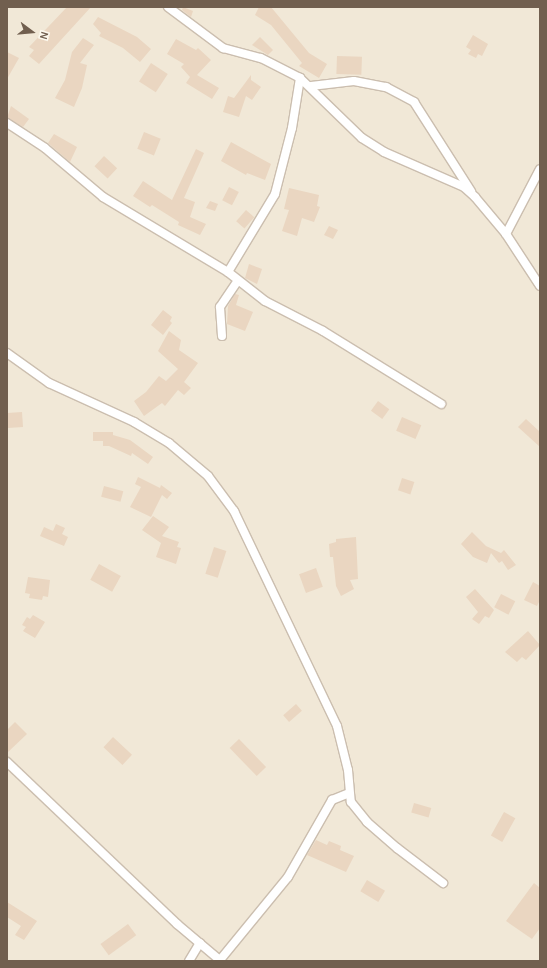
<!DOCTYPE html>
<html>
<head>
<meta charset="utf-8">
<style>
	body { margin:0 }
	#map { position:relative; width:547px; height:968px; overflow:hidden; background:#faf5e8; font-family:Karla,sans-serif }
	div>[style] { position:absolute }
	.residential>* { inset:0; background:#f1e8d7; transform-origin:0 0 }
	.building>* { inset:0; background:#ead6c1; transform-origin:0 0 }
	.roads { filter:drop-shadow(1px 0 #cbbeaf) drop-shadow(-1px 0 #cbbeaf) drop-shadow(0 1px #cbbeaf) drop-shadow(0 -1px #cbbeaf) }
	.street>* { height:8px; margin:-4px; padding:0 4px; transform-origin:4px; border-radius:4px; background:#fff }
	span { translate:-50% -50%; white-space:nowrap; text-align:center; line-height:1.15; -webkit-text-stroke:3px #fdf9ee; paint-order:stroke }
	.frame { position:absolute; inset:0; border:8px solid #715f4f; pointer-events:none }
	.north { position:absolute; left:12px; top:12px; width:40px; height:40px; -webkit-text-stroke:3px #fdf9ee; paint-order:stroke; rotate:106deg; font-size:11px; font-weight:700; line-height:16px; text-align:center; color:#715f4f }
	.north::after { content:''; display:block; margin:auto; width:14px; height:18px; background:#715f4f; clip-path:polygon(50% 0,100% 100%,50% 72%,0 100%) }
</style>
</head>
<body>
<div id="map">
	<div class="residential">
		<div style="left:7px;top:7px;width:533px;height:954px"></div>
	</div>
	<div class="building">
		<div style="clip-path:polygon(67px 7px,91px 7px,39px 64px,29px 56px,34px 50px,29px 47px)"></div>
		<div style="clip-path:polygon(183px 7px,193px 11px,191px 17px,182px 10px)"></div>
		<div style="clip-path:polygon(259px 7px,271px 7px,309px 53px,327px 64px,319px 78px,299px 66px,302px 63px,271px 25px,255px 15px)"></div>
		<div style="clip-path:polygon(98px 17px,137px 37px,151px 49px,140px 62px,123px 48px,99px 36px,101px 33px,93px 24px)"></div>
		<div style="clip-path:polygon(473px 35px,488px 44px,482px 56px,478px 54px,476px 58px,468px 54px,471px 50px,466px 47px)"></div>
		<div style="clip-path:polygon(260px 37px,273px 50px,268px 55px,252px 45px)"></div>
		<div style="clip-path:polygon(83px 38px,94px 45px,80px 63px,87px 65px,82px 88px,74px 107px,55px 98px,65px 80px,72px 52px)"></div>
		<div style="clip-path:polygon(176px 39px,196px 50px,198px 48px,211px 60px,197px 75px,219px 88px,212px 99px,186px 83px,190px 77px,181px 67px,184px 64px,167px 54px)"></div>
		<div style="clip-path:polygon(7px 52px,19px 58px,7px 79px)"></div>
		<div style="left:337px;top:56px;width:25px;height:18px;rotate:2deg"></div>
		<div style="left:151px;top:63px;width:20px;height:22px;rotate:33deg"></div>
		<div style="clip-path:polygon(251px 75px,251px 80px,261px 87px,252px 100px,246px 96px,239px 117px,223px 112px,228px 96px,234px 98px)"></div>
		<div style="clip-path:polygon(11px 106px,29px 119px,23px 127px,7px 118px)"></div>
		<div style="left:144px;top:132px;width:18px;height:18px;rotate:22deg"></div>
		<div style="clip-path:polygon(54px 134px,77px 147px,70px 162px,48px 143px)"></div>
		<div style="clip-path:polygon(231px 142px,271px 164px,265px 180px,247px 173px,246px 175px,221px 161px)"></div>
		<div style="clip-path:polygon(196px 149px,204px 153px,184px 198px,195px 202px,190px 217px,206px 224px,200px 235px,178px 225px,179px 222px,152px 205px,150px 207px,133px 196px,143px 181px,172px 200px)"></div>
		<div style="left:104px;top:156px;width:18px;height:14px;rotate:43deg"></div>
		<div style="left:229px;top:187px;width:11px;height:15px;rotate:27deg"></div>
		<div style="clip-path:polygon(289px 188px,319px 195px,317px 206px,320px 207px,314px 222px,302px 218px,297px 236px,282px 231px,289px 210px,284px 209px)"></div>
		<div style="clip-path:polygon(210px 201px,218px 204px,215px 211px,206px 208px)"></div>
		<div style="left:246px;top:210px;width:11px;height:15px;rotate:41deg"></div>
		<div style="clip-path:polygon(329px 226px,338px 230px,333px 239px,324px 235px)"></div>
		<div style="clip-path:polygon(249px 264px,262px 269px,257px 284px,245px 278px)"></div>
		<div style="clip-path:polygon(235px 294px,239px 295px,236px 305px,253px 312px,245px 331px,227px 324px,228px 306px)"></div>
		<div style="clip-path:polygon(163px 310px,172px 317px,170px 321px,172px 323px,163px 335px,151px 325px)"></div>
		<div style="clip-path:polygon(169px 331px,181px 340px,179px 350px,198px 363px,184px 382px,191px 388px,184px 395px,178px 390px,165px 406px,162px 403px,144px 416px,134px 401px,146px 392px,159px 376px,166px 381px,178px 369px,158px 351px)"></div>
		<div style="left:378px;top:401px;width:14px;height:12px;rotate:36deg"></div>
		<div style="left:22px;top:412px;width:15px;height:15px;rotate:86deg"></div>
		<div style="left:402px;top:417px;width:21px;height:15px;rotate:23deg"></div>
		<div style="clip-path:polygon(526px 419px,540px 432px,540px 447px,518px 427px)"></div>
		<div style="clip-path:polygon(93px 432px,113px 432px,113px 435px,130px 440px,153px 457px,148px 464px,132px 453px,131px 456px,109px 446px,103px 446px,103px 441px,93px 441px)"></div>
		<div style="clip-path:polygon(138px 477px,160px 488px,161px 485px,172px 493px,167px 499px,162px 495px,151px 517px,130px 507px,141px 487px,135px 484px)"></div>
		<div style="left:402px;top:478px;width:13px;height:13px;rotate:18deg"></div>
		<div style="left:104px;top:486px;width:20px;height:11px;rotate:15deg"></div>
		<div style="clip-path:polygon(153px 516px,169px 527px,162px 536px,179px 542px,177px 547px,181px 548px,176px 564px,156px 557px,161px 543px,142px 530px)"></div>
		<div style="clip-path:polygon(56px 524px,65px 528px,62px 534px,68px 537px,64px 546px,40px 536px,44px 527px,53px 531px)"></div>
		<div style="clip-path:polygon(472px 532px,486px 546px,501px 553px,504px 550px,516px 565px,508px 570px,502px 561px,499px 563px,491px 553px,487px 563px,473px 557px,461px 544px)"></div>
		<div style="clip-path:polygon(356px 537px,358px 579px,350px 580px,354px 589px,341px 596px,336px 586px,333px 557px,330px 557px,329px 544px,336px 542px,336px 539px)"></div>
		<div style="left:214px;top:547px;width:13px;height:28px;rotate:18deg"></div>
		<div style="left:99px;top:564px;width:25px;height:18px;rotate:29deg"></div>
		<div style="left:316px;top:568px;width:20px;height:18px;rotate:70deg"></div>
		<div style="clip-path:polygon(28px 577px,50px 580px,48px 597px,43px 596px,42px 600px,29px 598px,30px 594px,25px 593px)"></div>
		<div style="clip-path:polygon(533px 582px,540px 586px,540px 600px,537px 606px,524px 600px)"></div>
		<div style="clip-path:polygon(475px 589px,494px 610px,489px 618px,485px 616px,479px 624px,472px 619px,478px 612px,466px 597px)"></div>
		<div style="left:501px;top:594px;width:16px;height:15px;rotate:27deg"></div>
		<div style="clip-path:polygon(33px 615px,45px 622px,35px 638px,23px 631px,26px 627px,22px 625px,27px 617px,30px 619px)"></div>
		<div style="clip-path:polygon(528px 631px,540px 645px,526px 660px,522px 657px,517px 662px,505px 652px)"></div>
		<div style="left:296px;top:704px;width:9px;height:17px;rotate:49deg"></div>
		<div style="clip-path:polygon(15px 722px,27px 734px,7px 753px,7px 730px)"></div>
		<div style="left:113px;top:737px;width:26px;height:14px;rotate:43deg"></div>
		<div style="left:239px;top:739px;width:39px;height:13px;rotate:46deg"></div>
		<div style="left:414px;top:803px;width:18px;height:10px;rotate:16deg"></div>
		<div style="left:504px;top:812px;width:13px;height:27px;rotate:29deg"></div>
		<div style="clip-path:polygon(316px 840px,327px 845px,329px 841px,341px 846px,340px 850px,354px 856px,346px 872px,307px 855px)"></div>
		<div style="left:367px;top:880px;width:21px;height:13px;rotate:31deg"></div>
		<div style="clip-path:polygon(534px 883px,540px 888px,540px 928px,532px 939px,506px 921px)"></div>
		<div style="clip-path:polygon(7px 902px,37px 921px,24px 940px,15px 935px,21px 926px,7px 917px)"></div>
		<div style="left:128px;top:924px;width:14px;height:34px;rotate:54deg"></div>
	</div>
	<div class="roads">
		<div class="street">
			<div style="left:168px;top:7px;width:69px;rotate:36.7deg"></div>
			<div style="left:223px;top:48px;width:39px;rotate:15deg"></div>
			<div style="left:261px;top:58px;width:44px;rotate:27.1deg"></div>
			<div style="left:300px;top:78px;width:86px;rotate:44.1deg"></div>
			<div style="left:362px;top:138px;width:26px;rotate:32deg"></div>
			<div style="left:384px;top:152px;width:87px;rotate:23.6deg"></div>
			<div style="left:464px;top:187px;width:15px;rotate:42deg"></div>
			<div style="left:475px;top:197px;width:48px;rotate:50deg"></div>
			<div style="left:506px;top:234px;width:62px;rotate:56.8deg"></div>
			<div style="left:311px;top:86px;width:43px;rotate:-6.6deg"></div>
			<div style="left:354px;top:81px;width:33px;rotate:11deg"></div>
			<div style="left:386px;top:87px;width:32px;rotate:28deg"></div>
			<div style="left:414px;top:102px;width:106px;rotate:57.4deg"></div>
			<div style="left:7px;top:123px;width:45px;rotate:33.3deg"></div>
			<div style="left:45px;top:148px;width:76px;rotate:40.2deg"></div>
			<div style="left:103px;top:197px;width:146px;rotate:31deg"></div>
			<div style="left:228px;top:272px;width:91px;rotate:-58.9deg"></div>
			<div style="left:275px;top:194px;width:68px;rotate:-75.6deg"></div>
			<div style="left:292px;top:128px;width:51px;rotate:-80.9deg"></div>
			<div style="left:506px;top:234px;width:73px;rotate:-62.4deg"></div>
			<div style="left:228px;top:272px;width:47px;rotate:38.1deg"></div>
			<div style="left:265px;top:301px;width:65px;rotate:27.3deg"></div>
			<div style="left:323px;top:331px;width:139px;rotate:31.7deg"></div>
			<div style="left:222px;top:336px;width:29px;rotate:-94deg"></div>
			<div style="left:220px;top:307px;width:32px;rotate:-56deg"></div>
			<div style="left:7px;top:353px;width:52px;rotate:35.5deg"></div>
			<div style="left:49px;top:383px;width:94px;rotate:24.6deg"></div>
			<div style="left:134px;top:422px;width:41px;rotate:31deg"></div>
			<div style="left:169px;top:443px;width:51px;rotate:40.2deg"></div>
			<div style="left:208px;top:476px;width:44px;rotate:53.4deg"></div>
			<div style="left:234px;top:511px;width:238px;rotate:64.4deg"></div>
			<div style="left:337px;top:726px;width:45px;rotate:76deg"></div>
			<div style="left:348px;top:770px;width:32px;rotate:85deg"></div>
			<div style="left:351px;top:802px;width:26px;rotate:51deg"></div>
			<div style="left:367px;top:822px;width:40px;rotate:41deg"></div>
			<div style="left:397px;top:848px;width:58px;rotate:37.3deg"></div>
			<div style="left:7px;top:762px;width:235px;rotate:43.6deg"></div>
			<div style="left:177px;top:924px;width:57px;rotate:40.1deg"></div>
			<div style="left:220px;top:960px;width:107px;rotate:-50.7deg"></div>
			<div style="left:288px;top:877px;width:89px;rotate:-60.3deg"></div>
			<div style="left:332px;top:800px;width:18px;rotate:-22deg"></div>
			<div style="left:189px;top:961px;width:21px;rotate:-59deg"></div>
		</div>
	</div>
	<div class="frame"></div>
	<div class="north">N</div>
</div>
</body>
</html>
